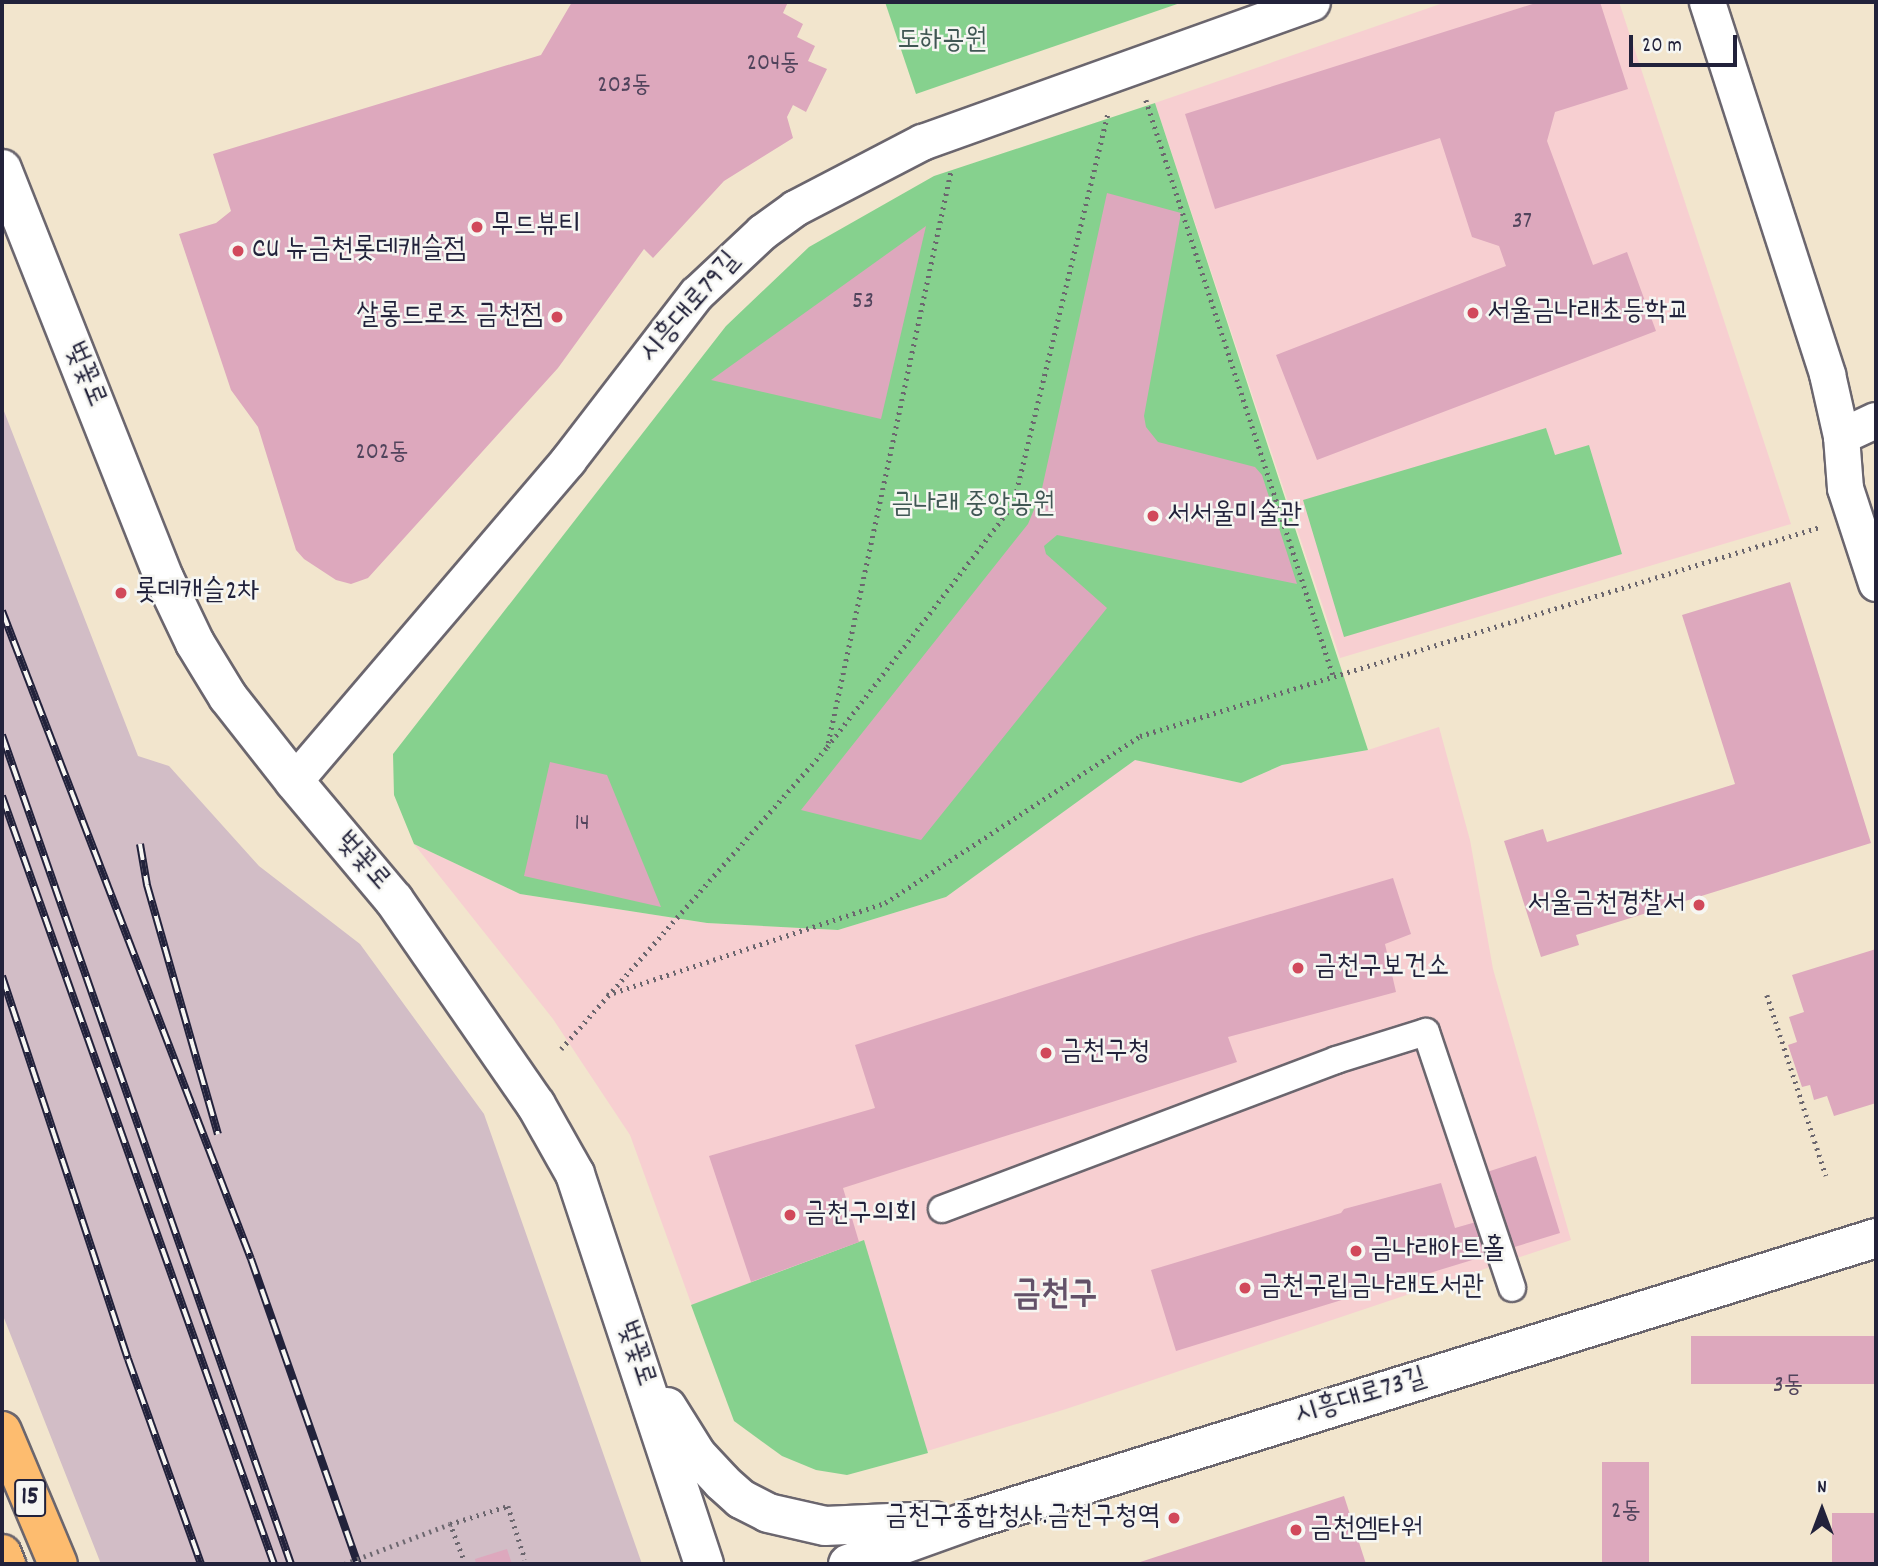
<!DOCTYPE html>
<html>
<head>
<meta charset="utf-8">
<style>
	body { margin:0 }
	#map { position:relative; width:1878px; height:1566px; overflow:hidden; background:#f2e5cd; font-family:Dekko,"Poor Story",sans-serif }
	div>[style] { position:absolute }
	.built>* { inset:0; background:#f7cfd1 }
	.industrial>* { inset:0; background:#d2bdc6 }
	.green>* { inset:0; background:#86d18e }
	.building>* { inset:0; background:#dda8bd; transform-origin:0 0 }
	.path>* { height:4.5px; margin-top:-2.25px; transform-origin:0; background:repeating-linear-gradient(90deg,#6b666e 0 2px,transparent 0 7px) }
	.roads { filter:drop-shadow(2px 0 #6b666e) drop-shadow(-2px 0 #6b666e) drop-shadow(0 2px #6b666e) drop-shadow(0 -2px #6b666e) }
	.pedestrian>* { height:26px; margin:-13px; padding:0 13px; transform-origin:13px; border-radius:13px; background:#fff }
	.minor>* { height:35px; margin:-17.5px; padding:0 17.5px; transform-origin:17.5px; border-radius:17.5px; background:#fff }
	.tertiary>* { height:38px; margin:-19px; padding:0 19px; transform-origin:19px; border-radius:19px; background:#fff }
	.motorway>* { height:38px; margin:-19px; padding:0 19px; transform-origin:19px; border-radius:19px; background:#fdbc6f }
	.rail>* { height:8px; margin-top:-4px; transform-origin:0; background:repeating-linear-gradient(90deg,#f6f6f2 0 16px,#22223b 0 32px); box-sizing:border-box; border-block:2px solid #22223b }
	.path-bridge>* { height:4.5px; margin-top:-2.25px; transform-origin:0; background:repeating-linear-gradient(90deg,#6b666e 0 2px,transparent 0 7px) }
	.bridges { filter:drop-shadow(2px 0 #6b666e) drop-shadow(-2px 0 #6b666e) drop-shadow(0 2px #6b666e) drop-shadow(0 -2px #6b666e) }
	.motorway-bridge>* { height:38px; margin:-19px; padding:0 19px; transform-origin:19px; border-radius:19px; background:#fdbc6f }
	.dots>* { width:19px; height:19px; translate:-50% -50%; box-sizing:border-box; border:4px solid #f6f6f2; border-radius:50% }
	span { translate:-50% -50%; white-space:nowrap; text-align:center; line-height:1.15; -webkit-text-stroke:5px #f6f6f2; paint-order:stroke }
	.number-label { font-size:24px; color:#51445c }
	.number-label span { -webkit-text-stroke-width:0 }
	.shield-label span { padding:2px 5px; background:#f6f6f2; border:2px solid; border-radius:5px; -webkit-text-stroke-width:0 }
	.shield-label { font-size:26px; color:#22223b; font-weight:700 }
	.park-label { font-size:28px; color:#405754 }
	.poi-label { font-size:28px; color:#22223b }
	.left { translate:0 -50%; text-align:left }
	.right { translate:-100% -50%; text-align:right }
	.street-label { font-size:28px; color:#22223b }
	.district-label { font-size:35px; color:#635168; font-weight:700 }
	.frame { position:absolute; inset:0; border:4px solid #22223b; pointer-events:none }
	.north { position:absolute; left:1787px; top:1475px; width:70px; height:70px; -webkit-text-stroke:5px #f6f6f2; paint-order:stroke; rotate:0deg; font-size:19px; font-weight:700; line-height:28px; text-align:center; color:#22223b }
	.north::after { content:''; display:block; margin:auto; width:24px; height:32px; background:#22223b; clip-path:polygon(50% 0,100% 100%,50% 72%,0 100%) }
	.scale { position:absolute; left:1629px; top:35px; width:108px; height:32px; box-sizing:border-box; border:4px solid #22223b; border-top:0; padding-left:9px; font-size:21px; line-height:24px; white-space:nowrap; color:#22223b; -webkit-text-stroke:5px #f6f6f2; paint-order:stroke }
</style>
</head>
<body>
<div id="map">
	<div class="built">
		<div style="clip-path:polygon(1446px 2px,1619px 2px,1791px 524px,1340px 658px,1155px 103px)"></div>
		<div style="clip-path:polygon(1439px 727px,1470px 840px,1493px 969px,1571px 1240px,1066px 1409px,881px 1465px,725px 1397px,630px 1135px,553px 1019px,414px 844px,520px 894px,707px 923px,838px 930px,946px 897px,1135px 759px,1241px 783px,1282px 765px,1368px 750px)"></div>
	</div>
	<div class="industrial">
		<div style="clip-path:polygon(2px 406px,138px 756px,169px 766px,259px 866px,360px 944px,484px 1114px,642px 1564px,101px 1564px,2px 1313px)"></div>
	</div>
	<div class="green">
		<div style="clip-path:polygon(885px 2px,1183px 2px,916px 94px)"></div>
		<div style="clip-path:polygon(1155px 103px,1368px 750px,1282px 765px,1241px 783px,1135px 760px,946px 897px,838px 930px,707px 923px,520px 894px,414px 844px,394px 795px,393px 754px,726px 326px,809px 247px,934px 176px)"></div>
		<div style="clip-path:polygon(1546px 428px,1555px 455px,1589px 445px,1622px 554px,1344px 637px,1303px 500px)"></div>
		<div style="clip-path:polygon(864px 1240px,928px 1453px,847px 1475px,816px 1470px,782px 1456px,734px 1421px,691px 1305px)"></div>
	</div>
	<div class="building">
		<div style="clip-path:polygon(572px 2px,788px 2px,783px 13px,803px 24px,797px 37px,815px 46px,808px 61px,827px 69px,806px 112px,793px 105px,787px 117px,793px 138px,724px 181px,653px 258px,644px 249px,558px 368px,368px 578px,351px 584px,336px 580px,304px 559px,296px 550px,258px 427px,231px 390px,179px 234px,216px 223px,231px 211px,213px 154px,541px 55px)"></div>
		<div style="clip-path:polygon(1539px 2px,1600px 2px,1628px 89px,1555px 112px,1547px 141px,1593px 265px,1627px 252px,1656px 331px,1317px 460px,1276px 355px,1506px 266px,1499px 246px,1472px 237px,1440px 138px,1215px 209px,1185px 114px)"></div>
		<div style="clip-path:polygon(1107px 193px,1181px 213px,1144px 416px,1146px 427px,1158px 442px,1255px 467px,1262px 475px,1297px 584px,1057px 535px,1044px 546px,1046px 554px,1107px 608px,921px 840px,801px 810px,1028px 524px,1041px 493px)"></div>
		<div style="clip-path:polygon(926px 226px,881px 419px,711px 380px)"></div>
		<div style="clip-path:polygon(1790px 582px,1871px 843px,1576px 935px,1579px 945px,1541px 957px,1504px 841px,1543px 829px,1547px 842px,1735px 784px,1682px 615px)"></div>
		<div style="clip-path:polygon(550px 762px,607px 775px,661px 907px,524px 876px)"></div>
		<div style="clip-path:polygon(1393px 878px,1411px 934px,1385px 944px,1396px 992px,1228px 1037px,1237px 1062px,843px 1188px,859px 1242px,751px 1282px,709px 1156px,875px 1108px,855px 1045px,1196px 936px)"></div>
		<div style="clip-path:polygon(1876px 949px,1876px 1103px,1834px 1116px,1827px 1096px,1814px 1100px,1810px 1085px,1802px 1087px,1788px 1045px,1797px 1042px,1789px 1017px,1804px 1012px,1792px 975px)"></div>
		<div style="clip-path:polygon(1536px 1156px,1560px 1233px,1176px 1351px,1151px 1270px,1341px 1213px,1344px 1209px,1441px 1183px,1455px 1228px,1497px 1216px,1484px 1173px)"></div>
		<div style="left:1876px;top:1336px;width:48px;height:185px;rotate:90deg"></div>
		<div style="left:1602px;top:1462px;width:47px;height:102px"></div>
		<div style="clip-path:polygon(1344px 1496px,1366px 1564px,1134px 1564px)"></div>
		<div style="left:1832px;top:1513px;width:44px;height:51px"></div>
		<div style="clip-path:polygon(507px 1549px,512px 1564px,476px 1564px,475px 1559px)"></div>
	</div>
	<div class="path">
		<div style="left:1146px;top:100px;width:605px;rotate:71.98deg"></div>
		<div style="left:828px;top:743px;width:586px;rotate:-77.88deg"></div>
		<div style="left:607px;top:995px;width:293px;rotate:-18.3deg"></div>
		<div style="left:885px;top:903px;width:305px;rotate:-33.2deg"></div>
		<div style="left:1140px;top:736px;width:711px;rotate:-17.08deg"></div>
		<div style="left:1767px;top:995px;width:190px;rotate:71.9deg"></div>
		<div style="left:561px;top:1049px;width:402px;rotate:-48.6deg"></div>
		<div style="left:827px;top:747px;width:305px;rotate:-52.5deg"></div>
		<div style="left:1013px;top:505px;width:404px;rotate:-76.4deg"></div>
		<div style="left:465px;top:1564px;width:43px;rotate:-110.6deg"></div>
		<div style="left:450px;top:1524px;width:61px;rotate:-17.2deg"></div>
		<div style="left:508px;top:1506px;width:56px;rotate:72.2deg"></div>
	</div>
	<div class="roads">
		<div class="pedestrian">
			<div style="left:942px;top:1209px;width:421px;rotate:-20.7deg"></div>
			<div style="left:1336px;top:1060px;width:94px;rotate:-17.3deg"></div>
			<div style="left:1426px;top:1032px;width:270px;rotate:71.4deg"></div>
		</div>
		<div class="minor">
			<div style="left:1707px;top:2px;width:391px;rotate:72.1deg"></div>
			<div style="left:1827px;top:374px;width:64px;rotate:77.3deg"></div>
			<div style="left:1841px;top:436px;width:52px;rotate:85.6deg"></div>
			<div style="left:1845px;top:488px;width:100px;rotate:71.9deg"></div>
			<div style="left:1841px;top:436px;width:38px;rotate:-25deg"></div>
			<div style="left:294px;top:781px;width:422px;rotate:-49.5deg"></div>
			<div style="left:568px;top:460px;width:210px;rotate:-52.4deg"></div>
			<div style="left:696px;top:294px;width:91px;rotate:-43.2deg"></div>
			<div style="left:762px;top:232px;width:41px;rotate:-36deg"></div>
			<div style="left:795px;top:208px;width:143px;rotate:-27.5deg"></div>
			<div style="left:922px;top:142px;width:414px;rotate:-19.7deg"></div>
		</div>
		<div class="tertiary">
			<div style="left:2px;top:169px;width:440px;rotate:68.4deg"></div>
			<div style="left:164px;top:578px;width:72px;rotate:64.5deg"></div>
			<div style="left:195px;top:643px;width:63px;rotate:58.6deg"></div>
			<div style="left:228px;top:697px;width:107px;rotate:51.8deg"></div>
			<div style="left:294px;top:781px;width:155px;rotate:50deg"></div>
			<div style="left:394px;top:900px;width:249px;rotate:55.3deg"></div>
			<div style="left:536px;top:1105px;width:79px;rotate:60.5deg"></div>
			<div style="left:575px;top:1174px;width:411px;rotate:71.7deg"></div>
			<div style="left:667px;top:1407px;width:57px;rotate:58deg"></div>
			<div style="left:697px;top:1455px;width:37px;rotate:47deg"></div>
			<div style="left:722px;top:1482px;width:25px;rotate:42deg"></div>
			<div style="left:741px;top:1499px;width:30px;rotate:27deg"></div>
			<div style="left:768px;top:1513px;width:58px;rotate:12.8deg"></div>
			<div style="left:825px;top:1526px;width:109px;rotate:-2.6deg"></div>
			<div style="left:848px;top:1564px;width:134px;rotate:-19.7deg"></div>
			<div style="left:974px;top:1519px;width:945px;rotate:-17.3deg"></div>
		</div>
		<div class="motorway">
			<div style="left:2px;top:1554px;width:11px;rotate:68deg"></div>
		</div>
	</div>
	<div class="rail">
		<div style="left:2px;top:611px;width:694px;rotate:68.98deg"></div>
		<div style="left:251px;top:1259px;width:323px;rotate:70.7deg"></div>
		<div style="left:2px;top:735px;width:878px;rotate:70.78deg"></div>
		<div style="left:2px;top:796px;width:815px;rotate:70.5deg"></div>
		<div style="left:140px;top:844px;width:42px;rotate:80.3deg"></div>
		<div style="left:147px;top:885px;width:259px;rotate:74.1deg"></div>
		<div style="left:2px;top:976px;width:403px;rotate:71.8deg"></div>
		<div style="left:128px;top:1359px;width:218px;rotate:70.4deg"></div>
	</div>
	<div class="path-bridge">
		<div style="left:344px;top:1564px;width:113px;rotate:-20.7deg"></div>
	</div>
	<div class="bridges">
		<div class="motorway-bridge">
			<div style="left:2px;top:1431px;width:144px;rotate:67.2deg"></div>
		</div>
	</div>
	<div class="dots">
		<div style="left:477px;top:227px;background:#d1495b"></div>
		<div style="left:238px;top:251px;background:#d1495b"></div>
		<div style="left:1473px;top:313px;background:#d1495b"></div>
		<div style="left:557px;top:317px;background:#d1495b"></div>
		<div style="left:1153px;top:516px;background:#d1495b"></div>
		<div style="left:121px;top:593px;background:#d1495b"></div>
		<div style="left:1699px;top:905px;background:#d1495b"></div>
		<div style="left:1298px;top:968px;background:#d1495b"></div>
		<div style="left:1046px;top:1053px;background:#d1495b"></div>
		<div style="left:790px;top:1215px;background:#d1495b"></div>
		<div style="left:1356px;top:1251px;background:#d1495b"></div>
		<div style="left:1245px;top:1288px;background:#d1495b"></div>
		<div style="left:1174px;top:1518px;background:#d1495b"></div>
		<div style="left:1296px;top:1530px;background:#d1495b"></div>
	</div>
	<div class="number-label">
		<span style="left:773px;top:65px">204동</span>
		<span style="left:624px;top:87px">203동</span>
		<span style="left:1522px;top:223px">37</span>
		<span style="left:863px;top:303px">53</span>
		<span style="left:382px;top:454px">202동</span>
		<span style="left:582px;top:825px">14</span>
		<span style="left:1788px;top:1387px">3동</span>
		<span style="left:1626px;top:1513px">2동</span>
	</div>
	<div class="shield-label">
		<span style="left:30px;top:1498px">15</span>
	</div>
	<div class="park-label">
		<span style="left:942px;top:42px">도하공원</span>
		<span style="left:973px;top:506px">금나래 중앙공원</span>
	</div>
	<div class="poi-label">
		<span class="left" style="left:491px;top:227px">무드뷰티</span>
		<span class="left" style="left:252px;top:251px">CU 뉴금천롯데캐슬점</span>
		<span class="left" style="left:1487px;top:313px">서울금나래초등학교</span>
		<span class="right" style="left:543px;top:317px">살롱드로즈 금천점</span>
		<span class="left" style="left:1167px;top:516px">서서울미술관</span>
		<span class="left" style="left:135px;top:593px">롯데캐슬2차</span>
		<span class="right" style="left:1685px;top:905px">서울금천경찰서</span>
		<span class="left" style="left:1314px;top:968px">금천구보건소</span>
		<span class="left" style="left:1060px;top:1053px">금천구청</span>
		<span class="left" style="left:804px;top:1215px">금천구의회</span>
		<span class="left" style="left:1370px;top:1251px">금나래아트홀</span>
		<span class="left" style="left:1259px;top:1288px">금천구립금나래도서관</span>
		<span class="right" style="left:1160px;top:1518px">금천구종합청사.금천구청역</span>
		<span class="left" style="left:1310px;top:1530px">금천엠타워</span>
	</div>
	<div class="street-label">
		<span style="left:691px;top:308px;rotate:-49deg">시흥대로79길</span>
		<span style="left:84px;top:375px;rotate:68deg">벚꽃로</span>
		<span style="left:362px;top:862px;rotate:49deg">벚꽃로</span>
		<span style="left:635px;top:1354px;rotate:72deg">벚꽃로</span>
		<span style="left:1361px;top:1398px;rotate:-17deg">시흥대로73길</span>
	</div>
	<div class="district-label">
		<span style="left:1055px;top:1296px">금천구</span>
	</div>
	<div class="frame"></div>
	<div class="north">N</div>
	<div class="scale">20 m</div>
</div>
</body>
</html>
